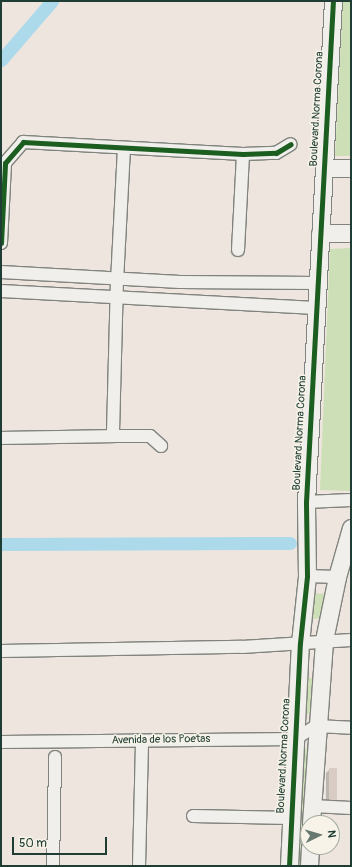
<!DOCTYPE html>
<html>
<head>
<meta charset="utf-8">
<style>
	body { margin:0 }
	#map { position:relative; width:352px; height:867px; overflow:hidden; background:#ede5de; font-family:Pangolin,sans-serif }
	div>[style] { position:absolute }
	.green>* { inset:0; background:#cddfb6 }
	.shadow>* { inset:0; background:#0003 }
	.canal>* { height:13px; margin:-6.5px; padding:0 6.5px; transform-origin:6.5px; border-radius:6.5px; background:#acdaeb }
	.building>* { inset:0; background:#d9ccc4; transform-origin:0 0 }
	.roads { filter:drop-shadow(1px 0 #81837e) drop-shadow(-1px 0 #81837e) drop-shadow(0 1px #81837e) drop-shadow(0 -1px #81837e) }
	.street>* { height:12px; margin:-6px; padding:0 6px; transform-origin:6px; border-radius:6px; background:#f1efeb }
	.secondary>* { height:17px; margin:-8.5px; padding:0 8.5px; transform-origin:8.5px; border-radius:8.5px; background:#f1efeb }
	.cycleway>* { height:5px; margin:-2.5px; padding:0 2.5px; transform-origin:2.5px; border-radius:2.5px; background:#1b5e20 }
	span { translate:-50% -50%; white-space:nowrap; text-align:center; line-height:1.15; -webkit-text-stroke:3px #f7f3e8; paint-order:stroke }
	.street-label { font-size:11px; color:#1f3d34 }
	.frame { position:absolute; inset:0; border:2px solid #1f3d34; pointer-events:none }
	.north { position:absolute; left:300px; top:815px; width:40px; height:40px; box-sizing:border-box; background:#f7f3e8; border:1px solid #a1aaa0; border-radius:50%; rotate:85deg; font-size:11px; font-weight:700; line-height:16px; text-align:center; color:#1f3d34 }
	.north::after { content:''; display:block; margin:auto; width:14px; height:18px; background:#677870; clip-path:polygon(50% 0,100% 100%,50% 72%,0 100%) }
	.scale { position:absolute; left:12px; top:837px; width:95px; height:18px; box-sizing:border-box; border:2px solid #1f3d34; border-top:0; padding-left:5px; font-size:12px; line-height:14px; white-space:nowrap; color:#1f3d34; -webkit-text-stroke:3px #f7f3e8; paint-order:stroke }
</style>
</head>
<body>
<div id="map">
	<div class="green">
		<div style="clip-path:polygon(343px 1px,351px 1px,351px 156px,335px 156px)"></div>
		<div style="clip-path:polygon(351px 248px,351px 491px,320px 490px,330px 249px)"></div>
		<div style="clip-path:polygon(311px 593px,327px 594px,323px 618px,310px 619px)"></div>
		<div style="clip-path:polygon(308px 677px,313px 679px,311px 713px,307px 714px,305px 713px)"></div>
		<div style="clip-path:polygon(305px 748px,308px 751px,305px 866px,296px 866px,302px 750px)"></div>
	</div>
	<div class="shadow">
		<div style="clip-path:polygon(330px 769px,335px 800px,326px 804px,326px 773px)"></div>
	</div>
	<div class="canal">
		<div style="left:1px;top:60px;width:78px;rotate:-49.2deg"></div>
		<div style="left:1px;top:544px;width:289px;rotate:-0.2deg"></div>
	</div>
	<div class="building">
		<div style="left:329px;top:768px;width:8px;height:32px"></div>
	</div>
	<div class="roads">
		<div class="street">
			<div style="left:124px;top:148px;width:132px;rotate:93deg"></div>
			<div style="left:117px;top:280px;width:156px;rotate:91.5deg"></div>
			<div style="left:113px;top:436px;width:37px"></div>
			<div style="left:150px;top:436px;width:15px;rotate:42deg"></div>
			<div style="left:1px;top:243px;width:80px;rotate:-87.1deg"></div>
			<div style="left:5px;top:163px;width:28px;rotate:-49deg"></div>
			<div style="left:23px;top:142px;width:220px;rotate:3.1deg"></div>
			<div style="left:243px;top:154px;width:33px;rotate:-2deg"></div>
			<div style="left:276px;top:153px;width:17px;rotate:-31deg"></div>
			<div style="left:238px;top:250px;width:96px;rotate:-87deg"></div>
			<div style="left:1px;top:272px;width:179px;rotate:3.2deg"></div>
			<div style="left:180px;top:282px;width:137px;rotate:0.4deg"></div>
			<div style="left:1px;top:291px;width:315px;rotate:3.1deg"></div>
			<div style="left:1px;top:438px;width:112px;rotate:-1deg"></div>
			<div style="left:306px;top:502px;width:45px;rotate:-2.5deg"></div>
			<div style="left:307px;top:576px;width:30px;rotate:2deg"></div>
			<div style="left:1px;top:651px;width:241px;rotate:-1deg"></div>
			<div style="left:242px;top:647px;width:109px;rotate:-3.7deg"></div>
			<div style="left:1px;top:742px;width:294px;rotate:-0.6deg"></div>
			<div style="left:295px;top:739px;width:25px;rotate:-32deg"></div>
			<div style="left:316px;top:726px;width:35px;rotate:3deg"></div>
			<div style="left:312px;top:806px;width:39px;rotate:3deg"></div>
			<div style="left:193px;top:816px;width:98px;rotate:1.2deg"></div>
			<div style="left:53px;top:866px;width:109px;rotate:-88.9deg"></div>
			<div style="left:139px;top:866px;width:125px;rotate:-88.6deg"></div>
		</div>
		<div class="secondary">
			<div style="left:324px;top:168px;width:27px"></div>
			<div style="left:320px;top:233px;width:31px"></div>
			<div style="left:311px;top:823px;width:183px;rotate:-85.9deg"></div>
			<div style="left:324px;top:640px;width:64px;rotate:-78.3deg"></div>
			<div style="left:337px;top:577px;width:51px;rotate:-74.1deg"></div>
			<div style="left:289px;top:866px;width:223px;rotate:-87.2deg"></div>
			<div style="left:300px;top:643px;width:67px;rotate:-84deg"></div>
			<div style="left:307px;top:576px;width:74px;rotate:-90.8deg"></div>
			<div style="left:306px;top:502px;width:502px;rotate:-86.92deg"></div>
			<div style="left:309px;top:866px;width:19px;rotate:-87deg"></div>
		</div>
	</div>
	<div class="cycleway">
		<div style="left:1px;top:243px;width:80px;rotate:-87.1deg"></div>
		<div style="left:5px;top:163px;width:28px;rotate:-49deg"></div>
		<div style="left:23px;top:142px;width:220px;rotate:3.1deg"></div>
		<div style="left:243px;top:154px;width:33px;rotate:-2deg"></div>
		<div style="left:276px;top:153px;width:17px;rotate:-31deg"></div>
		<div style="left:289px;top:866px;width:223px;rotate:-87.2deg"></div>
		<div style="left:300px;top:643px;width:67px;rotate:-84deg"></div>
		<div style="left:307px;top:576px;width:74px;rotate:-90.8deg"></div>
		<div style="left:306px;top:502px;width:502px;rotate:-86.92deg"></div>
	</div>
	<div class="street-label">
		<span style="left:317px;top:109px;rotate:-87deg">Boulevard Norma Corona</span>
		<span style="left:300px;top:433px;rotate:-87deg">Boulevard Norma Corona</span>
		<span style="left:161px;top:740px;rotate:-1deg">Avenida de los Poetas</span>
		<span style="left:284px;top:756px;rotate:-87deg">Boulevard Norma Corona</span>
	</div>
	<div class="frame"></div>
	<div class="north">N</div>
	<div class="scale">50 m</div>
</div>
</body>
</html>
